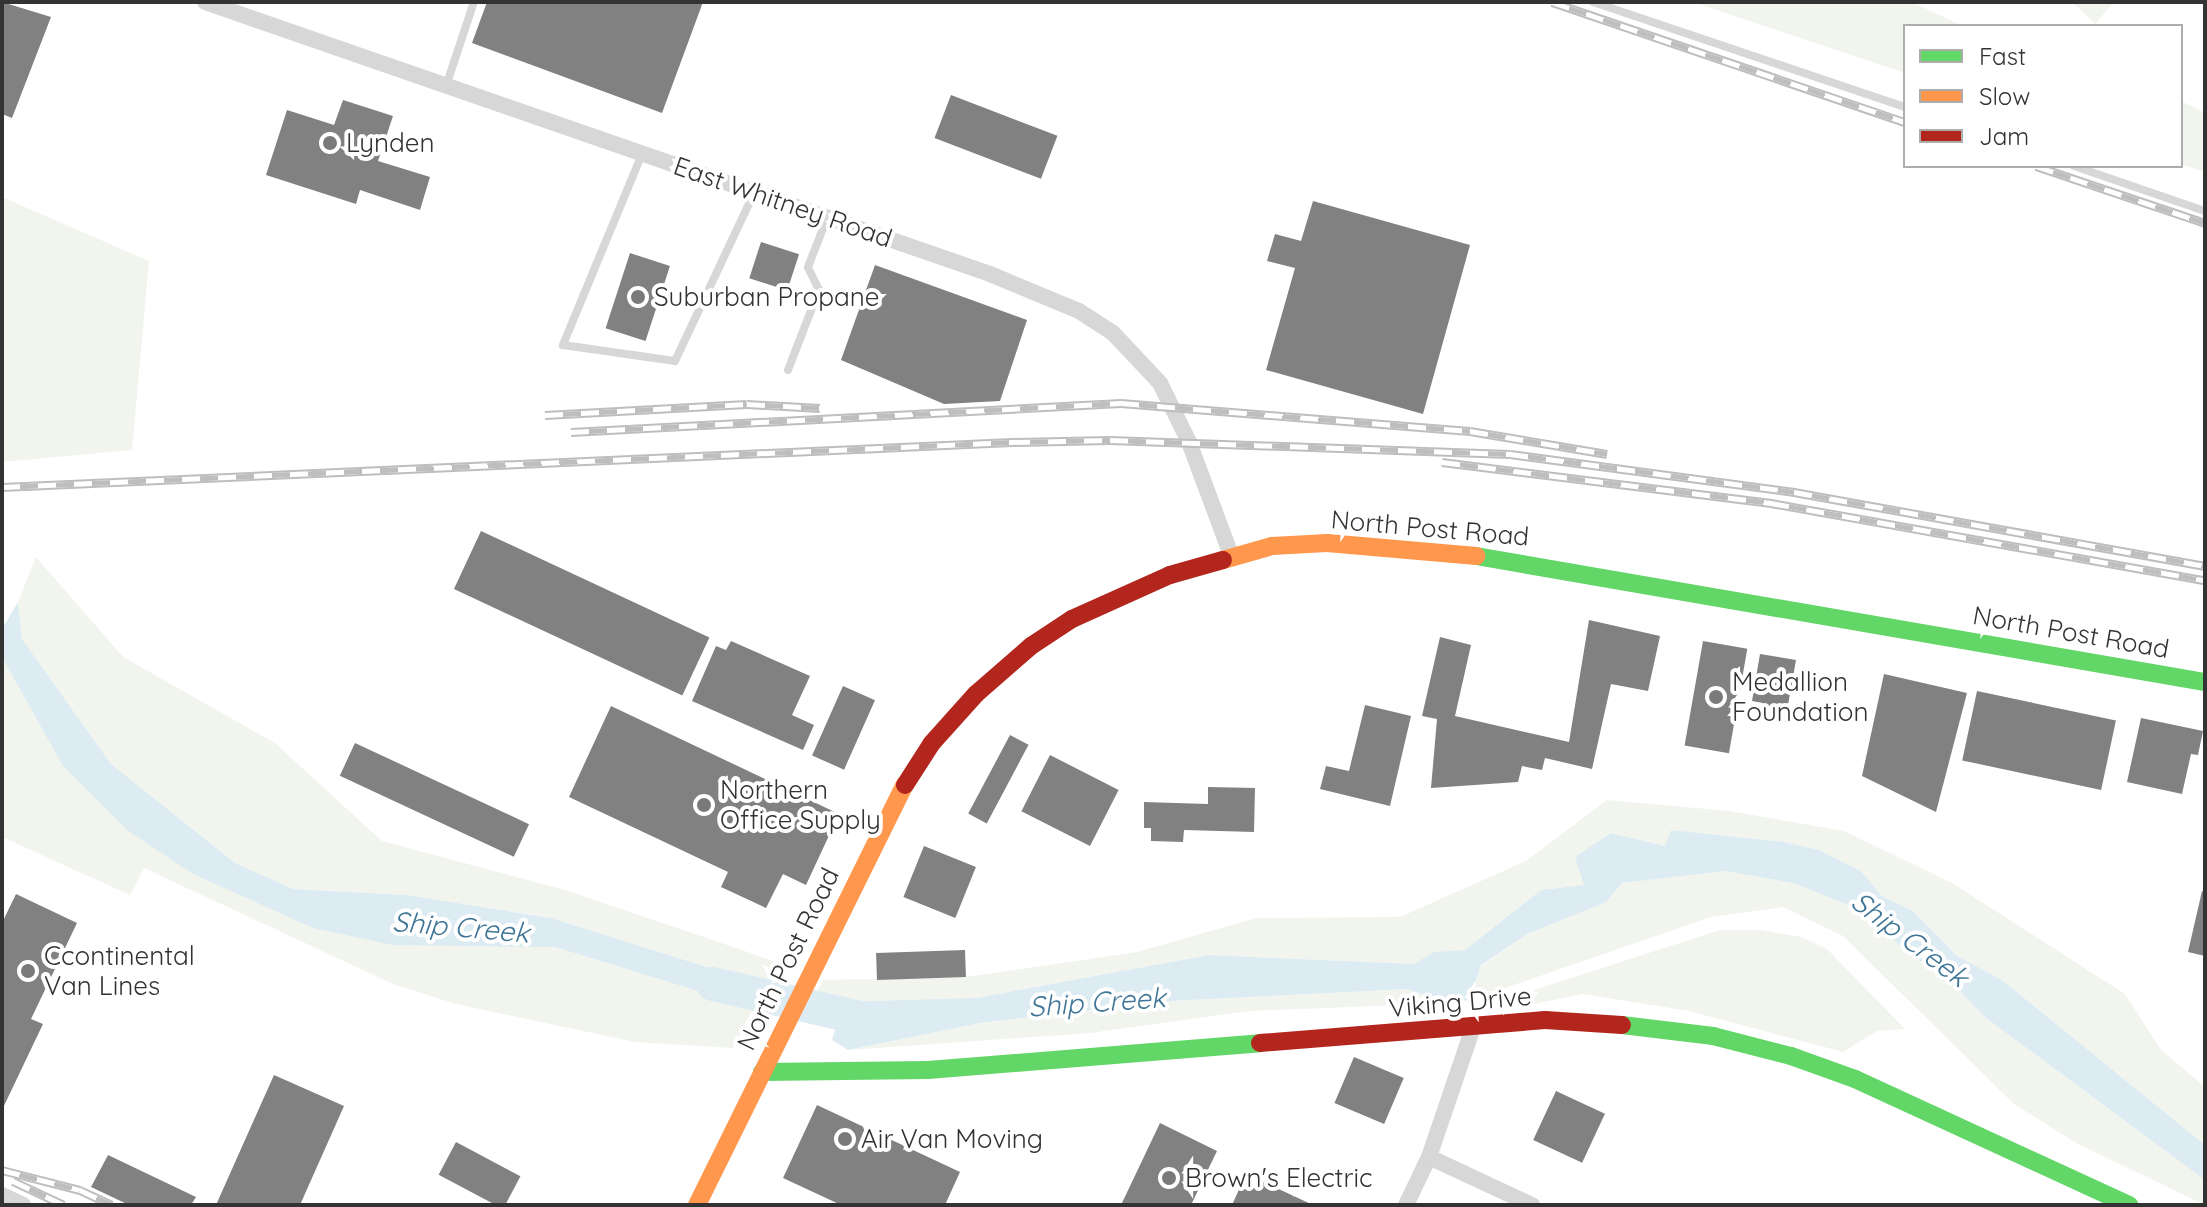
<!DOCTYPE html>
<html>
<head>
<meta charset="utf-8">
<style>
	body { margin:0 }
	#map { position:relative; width:2207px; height:1207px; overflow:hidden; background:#fff; font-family:Quicksand,sans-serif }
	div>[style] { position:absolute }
	.green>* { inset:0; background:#f1f5ed }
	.water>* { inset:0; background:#ddebf3 }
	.river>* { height:34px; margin:-17px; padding:0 17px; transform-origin:17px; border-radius:17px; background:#ddebf3 }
	.building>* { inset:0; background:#818181; transform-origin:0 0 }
	.lane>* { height:8px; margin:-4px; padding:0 4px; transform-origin:4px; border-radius:4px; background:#d7d7d7 }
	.street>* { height:16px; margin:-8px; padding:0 8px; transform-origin:8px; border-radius:8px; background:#d7d7d7 }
	.fast>* { height:18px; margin:-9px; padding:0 9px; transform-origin:9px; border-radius:9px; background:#63d668 }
	.slow>* { height:18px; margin:-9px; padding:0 9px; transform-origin:9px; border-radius:9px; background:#ff974d }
	.jam>* { height:18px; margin:-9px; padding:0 9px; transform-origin:9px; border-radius:9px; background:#b3261e }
	.rail>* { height:9px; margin-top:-4.5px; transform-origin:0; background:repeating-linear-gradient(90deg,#fff 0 18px,#bebebe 0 36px); box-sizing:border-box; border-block:2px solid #bebebe }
	.dots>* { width:22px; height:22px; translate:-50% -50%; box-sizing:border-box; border:4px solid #fff; border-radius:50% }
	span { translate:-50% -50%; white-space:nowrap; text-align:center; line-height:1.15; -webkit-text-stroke:8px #fff; paint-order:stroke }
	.poi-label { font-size:26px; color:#333 }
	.left { translate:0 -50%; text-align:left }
	.street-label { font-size:26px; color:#333 }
	.water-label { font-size:28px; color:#3f7597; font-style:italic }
	.frame { position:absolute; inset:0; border:4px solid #333; pointer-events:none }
	.legend { position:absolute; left:1903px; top:24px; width:280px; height:144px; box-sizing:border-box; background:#fff; border:2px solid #adadad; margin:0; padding:10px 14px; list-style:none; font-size:24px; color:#333 }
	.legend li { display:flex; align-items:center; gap:16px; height:40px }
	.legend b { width:40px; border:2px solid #adadad }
</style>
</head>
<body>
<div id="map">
	<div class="green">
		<div style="clip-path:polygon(1693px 2px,1912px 2px,1962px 26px,1905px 26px,1905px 73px)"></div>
		<div style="clip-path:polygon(2072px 2px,2114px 2px,2095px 24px)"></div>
		<div style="clip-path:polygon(2181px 101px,2205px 113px,2205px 172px,2181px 164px)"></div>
		<div style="clip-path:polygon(2px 197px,149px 261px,132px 450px,2px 462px)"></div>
		<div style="clip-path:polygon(36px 557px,123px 657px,275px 743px,382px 841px,565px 890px,739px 949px,775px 962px,764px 985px,551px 918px,407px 895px,293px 889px,235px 863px,111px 764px,22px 639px,18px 602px)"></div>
		<div style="clip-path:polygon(2px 657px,26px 696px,193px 874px,478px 943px,555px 947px,753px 1008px,733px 1048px,635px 1042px,456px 1004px,393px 984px,144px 868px,130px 895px,2px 837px)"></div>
		<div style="clip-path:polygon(1607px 800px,1729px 811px,1844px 831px,1952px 883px,2125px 994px,2161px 1050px,2205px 1087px,2205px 1145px,2002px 980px,1957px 956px,1913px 911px,1882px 896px,1861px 871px,1819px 850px,1784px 842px,1671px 830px,1666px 846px,1611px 833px,1584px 885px,1541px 890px,1465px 950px,1434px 952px,1414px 964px,1209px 955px,976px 998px,852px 1005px,817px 992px,823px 980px,966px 977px,1137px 952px,1256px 918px,1400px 917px,1526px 861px)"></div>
		<div style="clip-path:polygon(1725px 871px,1793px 883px,1868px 913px,1906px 952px,1944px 975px,1986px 1018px,2205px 1180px,2205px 1205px,2078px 1144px,2014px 1104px,1843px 936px,1783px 907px,1711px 917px,1470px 1000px,1481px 966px,1527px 934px,1606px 902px,1621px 883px)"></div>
		<div style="clip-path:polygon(1720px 930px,1761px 930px,1801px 937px,1827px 949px,1905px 1029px,1877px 1031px,1843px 1052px,1689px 1011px,1583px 994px,1534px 1004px,1534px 990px)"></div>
		<div style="clip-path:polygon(1407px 989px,1448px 1003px,1249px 1011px,1090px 1033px,848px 1050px,980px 1023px,1171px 1001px)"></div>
	</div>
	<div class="water">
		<div style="clip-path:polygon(18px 602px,22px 639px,111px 764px,235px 863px,293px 889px,407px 895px,551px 918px,764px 985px,753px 1008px,555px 947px,393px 945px,313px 928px,193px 874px,127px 830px,63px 766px,2px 657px,2px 629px)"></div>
		<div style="clip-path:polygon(1671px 830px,1784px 842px,1819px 850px,1861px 871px,1882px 896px,1913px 911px,1957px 956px,2002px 980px,2205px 1145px,2205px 1180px,1986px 1018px,1944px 975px,1906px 952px,1868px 913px,1793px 883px,1725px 871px,1622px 883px,1606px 902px,1527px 934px,1481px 965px,1470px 1000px,1448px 1003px,1407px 989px,1171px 1001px,980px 1023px,848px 1050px,832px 1040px,843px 1002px,976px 998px,1209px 955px,1414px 964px,1434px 952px,1465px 950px,1541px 890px,1584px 885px,1575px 857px,1611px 833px,1665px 846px)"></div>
	</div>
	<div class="river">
		<div style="left:713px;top:984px;width:160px;rotate:13deg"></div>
		<div style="left:869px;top:1020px;width:15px;rotate:-8deg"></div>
	</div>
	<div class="building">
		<div style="clip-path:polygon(2px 2px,51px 17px,12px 118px,2px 114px)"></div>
		<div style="clip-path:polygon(487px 2px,703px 2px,662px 113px,472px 43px)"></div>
		<div style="left:951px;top:95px;width:114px;height:46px;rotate:21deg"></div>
		<div style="clip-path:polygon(343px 100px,393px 116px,378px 161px,430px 177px,420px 210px,360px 190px,356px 204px,266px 175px,287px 110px,334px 125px)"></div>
		<div style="clip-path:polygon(1313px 201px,1470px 245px,1423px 414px,1266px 370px,1295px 268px,1267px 261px,1275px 234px,1301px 241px)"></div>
		<div style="left:761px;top:242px;width:40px;height:38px;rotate:18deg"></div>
		<div style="left:630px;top:253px;width:42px;height:79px;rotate:18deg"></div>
		<div style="clip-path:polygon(875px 265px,1027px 320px,1000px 401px,944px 404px,841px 360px)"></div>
		<div style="left:481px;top:531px;width:252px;height:64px;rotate:25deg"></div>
		<div style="clip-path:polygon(1589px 620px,1660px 636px,1648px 691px,1611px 684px,1592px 769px,1545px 758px,1542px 770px,1522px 766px,1518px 782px,1431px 788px,1437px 719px,1422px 716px,1440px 637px,1471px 645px,1455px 716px,1569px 742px)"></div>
		<div style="clip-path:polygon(731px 641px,810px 676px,792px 715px,814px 725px,803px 750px,692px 701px,716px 646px,726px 650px)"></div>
		<div style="left:1703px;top:641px;width:45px;height:106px;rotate:10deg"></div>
		<div style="clip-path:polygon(1760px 654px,1796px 660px,1785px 722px,1761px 718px,1763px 703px,1752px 701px)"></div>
		<div style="clip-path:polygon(1884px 674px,1967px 693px,1936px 812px,1862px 776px)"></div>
		<div style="left:843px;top:686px;width:35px;height:76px;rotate:24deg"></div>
		<div style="left:1977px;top:691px;width:142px;height:71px;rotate:12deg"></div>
		<div style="clip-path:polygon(1365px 705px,1411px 716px,1390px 806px,1320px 789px,1326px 766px,1349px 771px)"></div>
		<div style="clip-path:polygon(611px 706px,839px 814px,806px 885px,783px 874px,766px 908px,721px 887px,728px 872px,569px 797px)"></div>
		<div style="clip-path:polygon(2141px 718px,2203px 731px,2198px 755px,2191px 754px,2182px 794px,2127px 782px)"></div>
		<div style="left:1010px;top:735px;width:21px;height:89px;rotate:28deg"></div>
		<div style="left:355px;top:743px;width:192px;height:36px;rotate:25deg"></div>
		<div style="left:1050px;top:755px;width:77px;height:63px;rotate:27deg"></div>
		<div style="clip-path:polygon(1208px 787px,1255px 788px,1254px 832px,1184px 830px,1183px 842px,1151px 841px,1151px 828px,1144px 828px,1144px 802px,1208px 804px)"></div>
		<div style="left:924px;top:846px;width:56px;height:55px;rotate:22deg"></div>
		<div style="clip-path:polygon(2202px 891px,2205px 892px,2205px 956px,2188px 952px)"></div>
		<div style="clip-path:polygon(16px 894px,77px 923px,31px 1019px,43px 1024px,2px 1110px,2px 923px)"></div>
		<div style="left:965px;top:950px;width:27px;height:89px;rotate:88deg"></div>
		<div style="left:1354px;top:1057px;width:54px;height:50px;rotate:23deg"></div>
		<div style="clip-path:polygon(274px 1075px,344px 1106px,300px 1205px,216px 1205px)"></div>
		<div style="left:1556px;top:1091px;width:54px;height:54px;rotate:25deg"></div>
		<div style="clip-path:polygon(817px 1105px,960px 1172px,945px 1205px,841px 1205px,783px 1178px)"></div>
		<div style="clip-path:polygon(1160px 1123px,1217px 1151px,1191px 1205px,1121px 1205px)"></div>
		<div style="left:456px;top:1142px;width:73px;height:37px;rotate:28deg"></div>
		<div style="clip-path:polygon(108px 1155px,196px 1197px,191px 1205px,129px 1205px,91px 1187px)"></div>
		<div style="clip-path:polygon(1246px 1174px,1313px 1205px,1232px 1205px)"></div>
	</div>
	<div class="lane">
		<div style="left:1593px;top:2px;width:329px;rotate:18.6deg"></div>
		<div style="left:446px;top:86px;width:89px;rotate:-71.6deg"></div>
		<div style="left:642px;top:154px;width:207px;rotate:112.5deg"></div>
		<div style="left:563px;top:345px;width:113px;rotate:8.1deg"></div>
		<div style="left:675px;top:361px;width:186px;rotate:-64.8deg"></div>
		<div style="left:2074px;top:166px;width:139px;rotate:19deg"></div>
		<div style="left:788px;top:370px;width:86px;rotate:-68.8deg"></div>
		<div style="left:819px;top:290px;width:25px;rotate:-116deg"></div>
		<div style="left:808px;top:267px;width:53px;rotate:-68.8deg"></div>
	</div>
	<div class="street">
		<div style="left:205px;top:2px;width:831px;rotate:19.11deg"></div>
		<div style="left:990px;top:274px;width:96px;rotate:22.6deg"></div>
		<div style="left:1079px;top:311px;width:40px;rotate:32.9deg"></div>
		<div style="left:1113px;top:333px;width:69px;rotate:46.8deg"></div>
		<div style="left:1160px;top:383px;width:66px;rotate:63.8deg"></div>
		<div style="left:1189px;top:442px;width:121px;rotate:69.6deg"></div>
		<div style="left:1429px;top:1157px;width:114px;rotate:25deg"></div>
		<div style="left:2px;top:1195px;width:23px;rotate:25deg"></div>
		<div style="left:1406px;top:1205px;width:53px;rotate:-64.4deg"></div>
		<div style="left:1429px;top:1157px;width:136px;rotate:-71.2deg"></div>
	</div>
	<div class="fast">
		<div style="left:1476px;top:556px;width:740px;rotate:9.81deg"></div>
		<div style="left:1622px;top:1025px;width:92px;rotate:6.9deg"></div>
		<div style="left:1713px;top:1036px;width:81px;rotate:14.4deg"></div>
		<div style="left:1791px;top:1056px;width:68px;rotate:19.8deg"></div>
		<div style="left:1855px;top:1079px;width:302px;rotate:24.7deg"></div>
		<div style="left:762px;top:1072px;width:166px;rotate:-0.7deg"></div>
		<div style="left:928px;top:1070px;width:333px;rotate:-4.6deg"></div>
	</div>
	<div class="slow">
		<div style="left:1223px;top:560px;width:51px;rotate:-15.9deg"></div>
		<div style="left:1272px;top:546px;width:55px;rotate:-3.1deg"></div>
		<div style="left:1327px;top:543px;width:150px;rotate:5deg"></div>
		<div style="left:697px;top:1205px;width:469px;rotate:-63.7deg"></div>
	</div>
	<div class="jam">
		<div style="left:905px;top:785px;width:50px;rotate:-57.3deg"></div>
		<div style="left:932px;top:743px;width:66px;rotate:-48.1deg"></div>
		<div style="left:976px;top:694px;width:73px;rotate:-41.1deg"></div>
		<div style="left:1031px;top:646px;width:49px;rotate:-33.4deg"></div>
		<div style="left:1072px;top:619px;width:107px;rotate:-24.2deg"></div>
		<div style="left:1170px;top:575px;width:55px;rotate:-15.8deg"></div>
		<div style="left:1260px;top:1043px;width:286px;rotate:-4.6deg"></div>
		<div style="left:1545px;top:1020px;width:77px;rotate:3.7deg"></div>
	</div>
	<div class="rail">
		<div style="left:1552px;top:2px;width:373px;rotate:18.8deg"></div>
		<div style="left:2036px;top:166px;width:178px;rotate:18.6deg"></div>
		<div style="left:545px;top:415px;width:202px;rotate:-3.1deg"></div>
		<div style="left:747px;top:404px;width:73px;rotate:3.1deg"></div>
		<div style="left:571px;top:432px;width:551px;rotate:-3.02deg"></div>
		<div style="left:1121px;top:403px;width:350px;rotate:4.6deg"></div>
		<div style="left:1470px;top:431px;width:139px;rotate:9.5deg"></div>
		<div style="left:1442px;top:462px;width:332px;rotate:7.1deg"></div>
		<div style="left:1771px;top:503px;width:441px;rotate:10.1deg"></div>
		<div style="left:2px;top:487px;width:1011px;rotate:-2.55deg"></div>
		<div style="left:1012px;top:442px;width:98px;rotate:-1.2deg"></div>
		<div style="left:1110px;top:440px;width:400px;rotate:2deg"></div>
		<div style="left:1510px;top:454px;width:287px;rotate:7.6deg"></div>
		<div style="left:1794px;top:492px;width:418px;rotate:10.2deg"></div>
		<div style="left:2px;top:1170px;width:81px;rotate:14.4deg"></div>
		<div style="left:80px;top:1190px;width:35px;rotate:25deg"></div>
		<div style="left:13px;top:1181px;width:56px;rotate:25.2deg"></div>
	</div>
	<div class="dots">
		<div style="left:330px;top:143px;background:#7a7a7a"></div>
		<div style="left:638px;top:297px;background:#7a7a7a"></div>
		<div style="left:1716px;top:697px;background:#7a7a7a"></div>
		<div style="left:704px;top:805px;background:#7a7a7a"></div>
		<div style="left:28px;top:971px;background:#7a7a7a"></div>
		<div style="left:845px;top:1139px;background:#7a7a7a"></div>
		<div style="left:1169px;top:1178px;background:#7a7a7a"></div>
	</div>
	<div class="poi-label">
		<span class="left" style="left:346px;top:143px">Lynden</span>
		<span class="left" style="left:654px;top:297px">Suburban Propane</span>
		<span class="left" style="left:1732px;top:697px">Medallion<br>Foundation</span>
		<span class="left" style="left:720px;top:805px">Northern<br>Office Supply</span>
		<span class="left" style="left:44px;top:971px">Ccontinental<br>Van Lines</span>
		<span class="left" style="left:861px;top:1139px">Air Van Moving</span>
		<span class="left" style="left:1185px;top:1178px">Brown's Electric</span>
	</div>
	<div class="street-label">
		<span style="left:783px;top:202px;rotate:19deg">East Whitney Road</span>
		<span style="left:1430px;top:528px;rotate:5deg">North Post Road</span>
		<span style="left:2071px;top:632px;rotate:10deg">North Post Road</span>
		<span style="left:788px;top:959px;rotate:-64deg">North Post Road</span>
		<span style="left:1460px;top:1002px;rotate:-5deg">Viking Drive</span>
	</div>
	<div class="water-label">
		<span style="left:461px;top:927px;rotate:5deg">Ship Creek</span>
		<span style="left:1910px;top:939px;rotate:37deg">Ship Creek</span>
		<span style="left:1097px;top:1002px;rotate:-4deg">Ship Creek</span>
	</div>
	<div class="frame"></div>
	<ul class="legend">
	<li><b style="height:10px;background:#63d668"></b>Fast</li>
	<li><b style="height:10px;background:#ff974d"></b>Slow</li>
	<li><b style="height:10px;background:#b3261e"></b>Jam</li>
	</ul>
</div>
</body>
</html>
